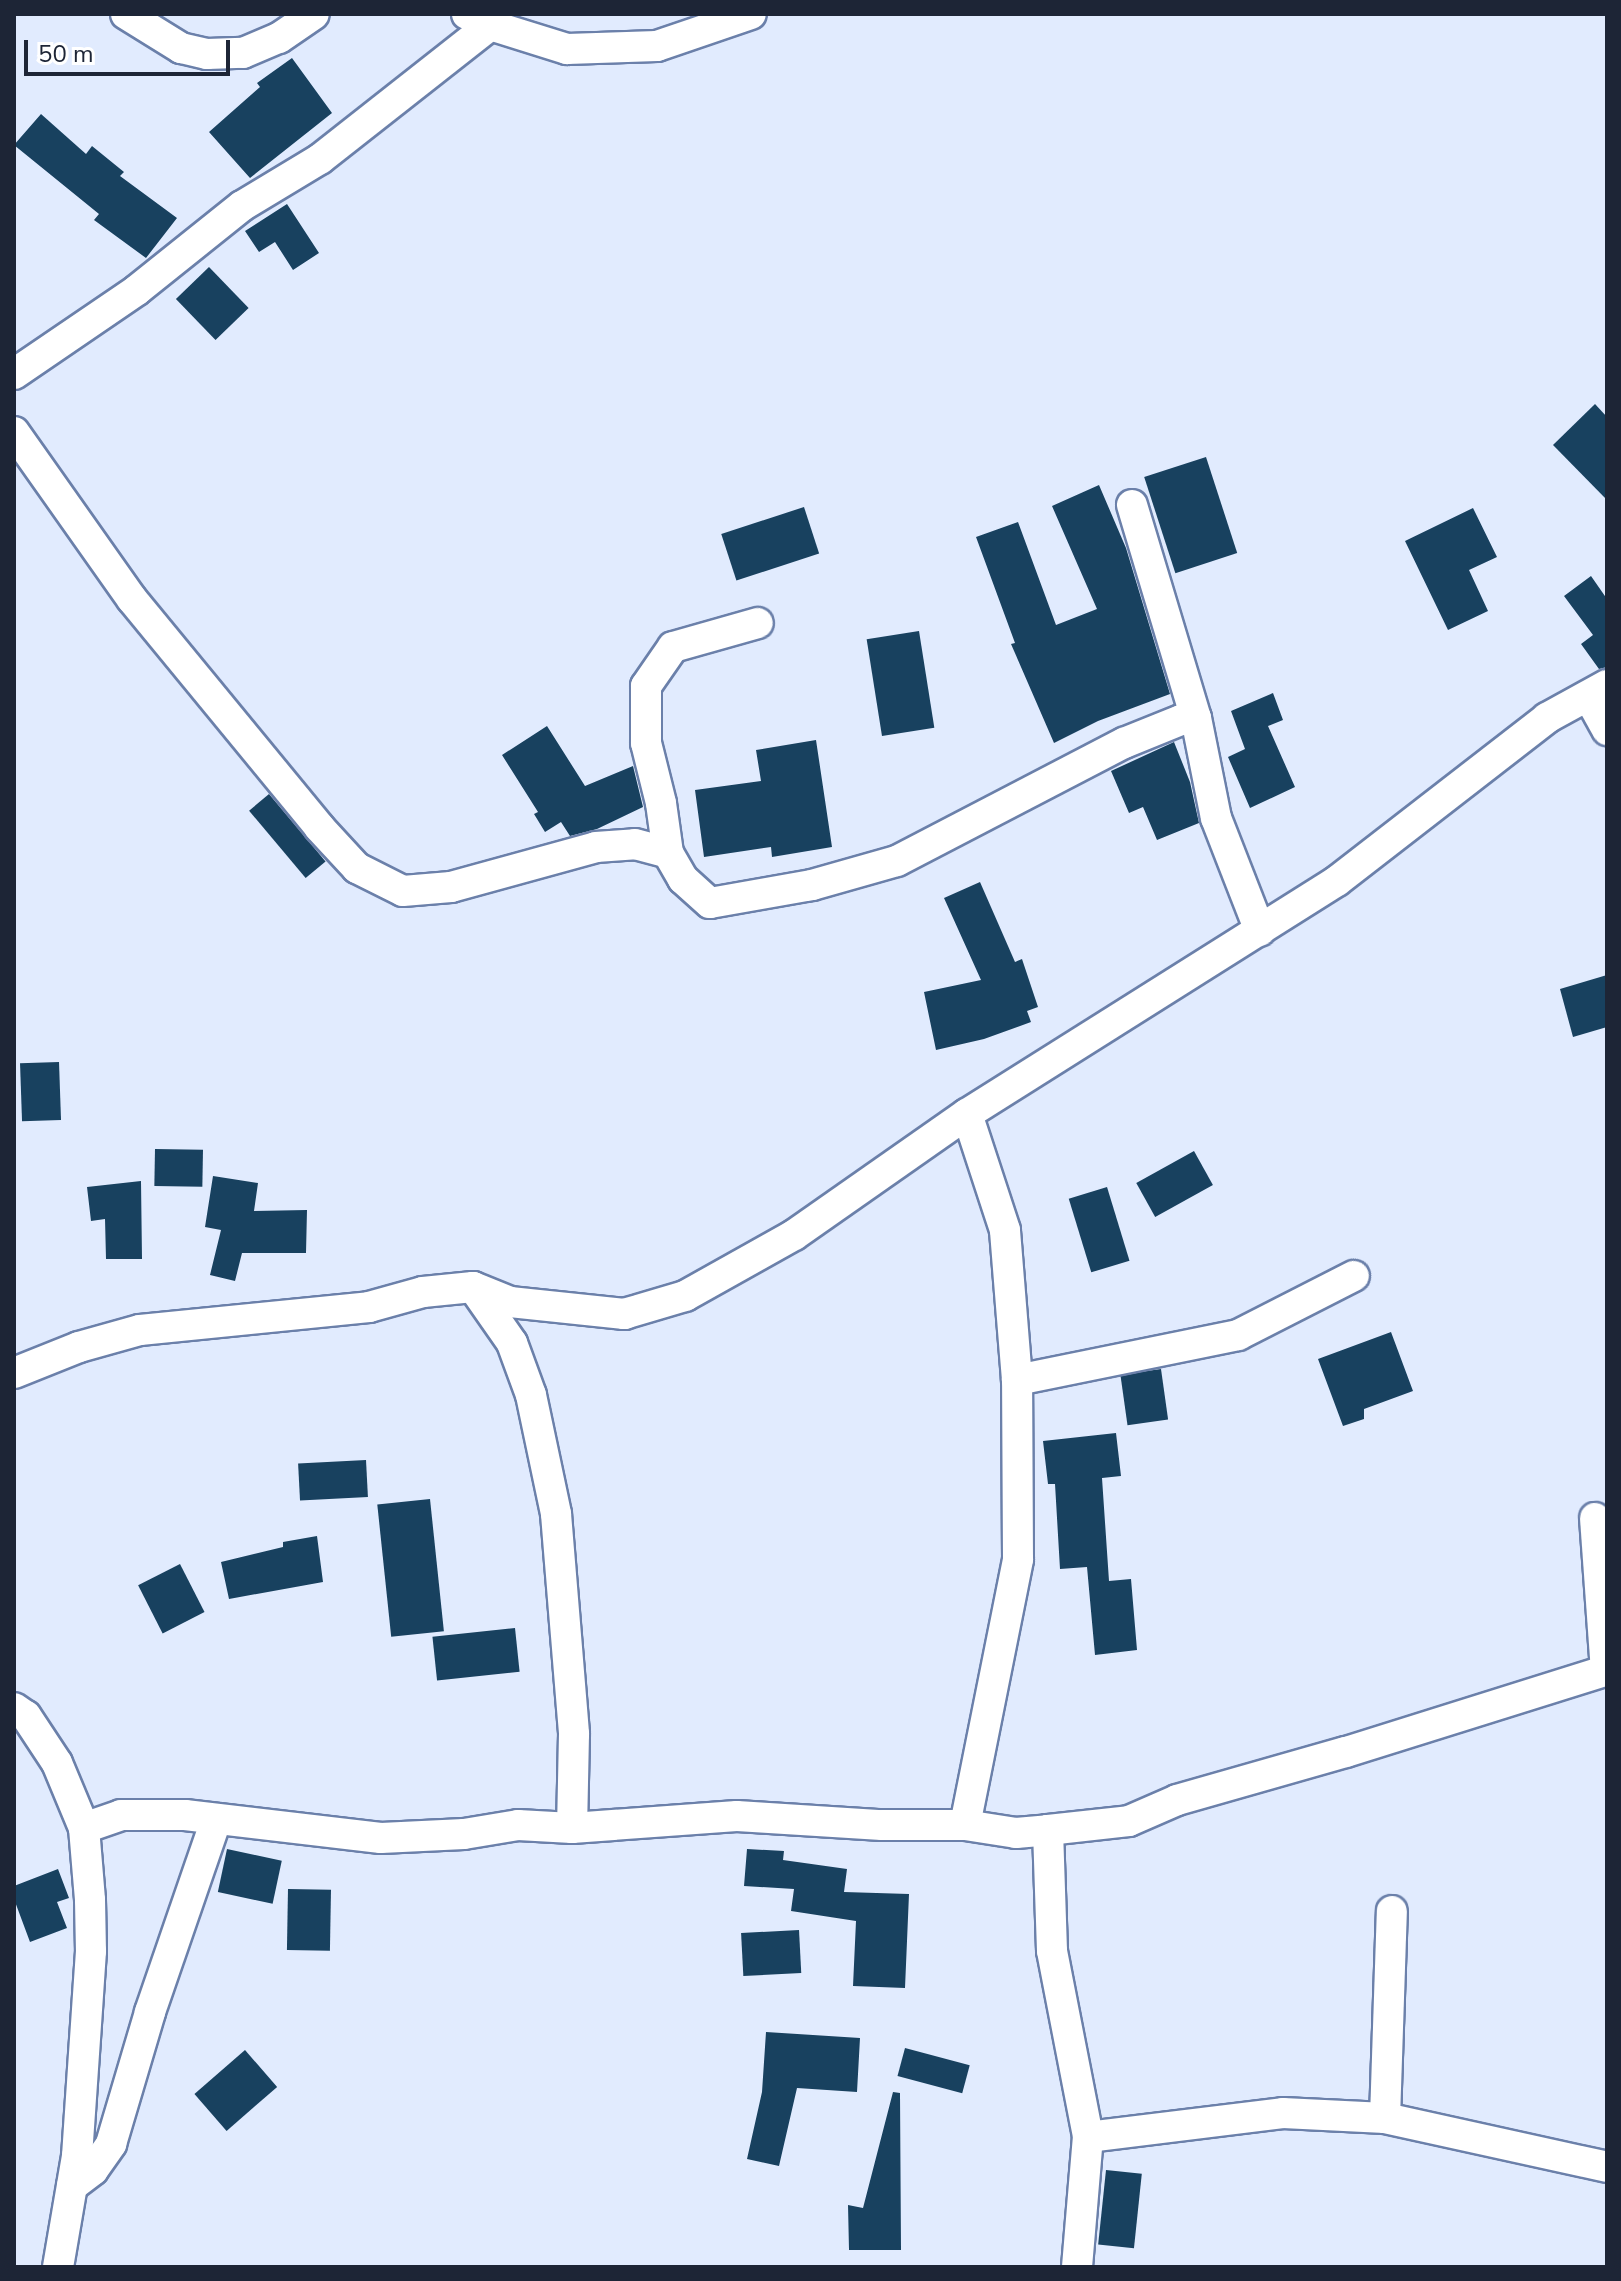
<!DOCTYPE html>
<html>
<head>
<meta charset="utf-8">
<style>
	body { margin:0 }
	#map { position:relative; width:1621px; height:2281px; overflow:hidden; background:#e1ebfe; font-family:"Nunito Sans",sans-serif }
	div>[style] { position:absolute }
	.building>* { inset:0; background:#18415f; transform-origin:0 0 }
	.roads { filter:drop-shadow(2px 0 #6b80aa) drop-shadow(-2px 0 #6b80aa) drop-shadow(0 2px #6b80aa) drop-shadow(0 -2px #6b80aa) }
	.street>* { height:30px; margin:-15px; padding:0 15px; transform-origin:15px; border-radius:15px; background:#fff }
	span { translate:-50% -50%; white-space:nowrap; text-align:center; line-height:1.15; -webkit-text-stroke:8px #fff; paint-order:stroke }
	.frame { position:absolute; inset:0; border:16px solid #1d2536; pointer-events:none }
	.scale { position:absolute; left:24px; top:40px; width:206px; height:36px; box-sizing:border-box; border:4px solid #1d2536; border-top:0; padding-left:10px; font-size:24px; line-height:28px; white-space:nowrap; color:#1d2536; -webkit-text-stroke:6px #fff; paint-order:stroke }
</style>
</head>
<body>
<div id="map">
	<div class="building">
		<div style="clip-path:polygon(292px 58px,332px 113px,250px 178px,209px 132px,260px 87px,257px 83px)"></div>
		<div style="clip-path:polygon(41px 114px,86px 154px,92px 146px,124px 172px,120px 176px,177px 218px,146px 258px,94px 220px,99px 214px,14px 145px)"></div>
		<div style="clip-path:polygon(287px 204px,319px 253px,293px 270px,275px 242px,259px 252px,245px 231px)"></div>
		<div style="left:209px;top:267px;width:57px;height:46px;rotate:46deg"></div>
		<div style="clip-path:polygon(1595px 404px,1607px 417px,1607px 500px,1553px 445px)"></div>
		<div style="left:1206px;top:457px;width:101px;height:65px;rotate:72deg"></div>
		<div style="clip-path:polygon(1099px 485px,1126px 548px,1170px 694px,1098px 721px,1054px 743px,1011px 644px,1015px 643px,976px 537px,1018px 522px,1056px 625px,1097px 609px,1052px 506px)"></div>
		<div style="left:804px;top:507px;width:49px;height:87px;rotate:72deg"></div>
		<div style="clip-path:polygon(1473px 508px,1497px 557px,1469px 570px,1488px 611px,1448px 630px,1405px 541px)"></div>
		<div style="clip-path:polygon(1591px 576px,1607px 599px,1607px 667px,1599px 669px,1581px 644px,1593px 635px,1564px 596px)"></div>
		<div style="left:919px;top:631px;width:98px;height:53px;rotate:81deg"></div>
		<div style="clip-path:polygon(1273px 693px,1283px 720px,1268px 726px,1295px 787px,1250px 808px,1228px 757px,1245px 749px,1231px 711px)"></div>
		<div style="clip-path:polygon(547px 726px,585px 786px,633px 766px,643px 807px,597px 829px,570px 836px,561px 822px,545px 832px,534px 814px,538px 812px,502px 755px)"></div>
		<div style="clip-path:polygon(816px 740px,832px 847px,772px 857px,771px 847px,704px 857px,695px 790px,761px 781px,756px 750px)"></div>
		<div style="clip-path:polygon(1174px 742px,1190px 782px,1199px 823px,1157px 840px,1143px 807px,1129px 813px,1111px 771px)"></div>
		<div style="left:269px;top:794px;width:88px;height:26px;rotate:50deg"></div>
		<div style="clip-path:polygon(980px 882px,1015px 962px,1022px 959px,1038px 1007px,1027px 1011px,1031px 1022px,984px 1039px,936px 1050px,924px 992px,981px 980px,944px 898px)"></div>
		<div style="clip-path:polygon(1607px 975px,1607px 1027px,1573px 1037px,1560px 989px)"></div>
		<div style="left:59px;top:1062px;width:58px;height:39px;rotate:88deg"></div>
		<div style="left:155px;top:1149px;width:48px;height:37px;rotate:1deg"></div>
		<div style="left:1194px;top:1151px;width:39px;height:66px;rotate:61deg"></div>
		<div style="clip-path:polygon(213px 1176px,258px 1183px,254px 1211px,307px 1210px,306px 1253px,242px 1253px,235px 1281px,210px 1275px,221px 1230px,205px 1227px)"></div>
		<div style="clip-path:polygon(141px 1181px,142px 1259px,106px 1259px,105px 1219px,91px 1221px,87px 1187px)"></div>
		<div style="left:1107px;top:1187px;width:77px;height:40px;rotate:73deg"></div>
		<div style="clip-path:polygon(1391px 1332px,1413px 1391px,1364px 1409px,1364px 1419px,1343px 1426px,1318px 1359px)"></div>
		<div style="left:1161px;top:1369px;width:51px;height:41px;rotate:82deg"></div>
		<div style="clip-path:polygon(1116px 1433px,1121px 1476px,1102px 1478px,1109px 1581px,1131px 1579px,1137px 1650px,1095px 1655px,1087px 1567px,1060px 1569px,1055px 1484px,1048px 1484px,1043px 1441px)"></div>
		<div style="left:366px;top:1460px;width:37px;height:68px;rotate:87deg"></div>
		<div style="left:430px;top:1499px;width:133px;height:53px;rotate:84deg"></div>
		<div style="clip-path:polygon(317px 1536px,323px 1582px,229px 1599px,221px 1562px,283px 1547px,283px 1542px)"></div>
		<div style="left:180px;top:1564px;width:54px;height:47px;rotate:63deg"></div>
		<div style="left:515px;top:1628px;width:44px;height:83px;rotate:84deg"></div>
		<div style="left:227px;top:1849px;width:56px;height:44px;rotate:12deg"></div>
		<div style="clip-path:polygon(747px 1849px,784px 1851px,783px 1860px,847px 1869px,844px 1892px,909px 1894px,905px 1988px,853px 1986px,856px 1921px,791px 1911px,794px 1889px,744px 1886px)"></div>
		<div style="clip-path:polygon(58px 1869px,69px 1898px,57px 1902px,67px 1928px,30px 1942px,14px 1899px,14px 1886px)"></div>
		<div style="left:288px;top:1889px;width:43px;height:61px;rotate:1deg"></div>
		<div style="left:799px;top:1930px;width:43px;height:58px;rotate:87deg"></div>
		<div style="clip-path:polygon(766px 2032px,860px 2038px,857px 2092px,797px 2088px,779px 2166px,747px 2159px,762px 2092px)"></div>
		<div style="left:905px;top:2048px;width:67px;height:29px;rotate:15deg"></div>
		<div style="left:245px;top:2050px;width:49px;height:67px;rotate:49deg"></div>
		<div style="clip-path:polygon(893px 2092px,900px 2093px,901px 2250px,849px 2250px,848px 2205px,863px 2208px)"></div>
		<div style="left:1106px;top:2170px;width:36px;height:75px;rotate:6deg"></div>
	</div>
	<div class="roads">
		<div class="street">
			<div style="left:126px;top:14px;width:65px;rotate:31.7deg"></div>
			<div style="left:181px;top:48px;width:27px;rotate:13deg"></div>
			<div style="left:207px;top:54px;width:36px;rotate:-2deg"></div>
			<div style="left:243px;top:53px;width:39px;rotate:-23deg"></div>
			<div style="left:279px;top:38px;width:42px;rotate:-34.4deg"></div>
			<div style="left:467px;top:14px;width:25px;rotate:26deg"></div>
			<div style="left:490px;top:25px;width:81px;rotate:17.3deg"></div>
			<div style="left:567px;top:49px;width:90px;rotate:-1.9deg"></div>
			<div style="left:657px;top:46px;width:99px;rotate:-18.8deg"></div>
			<div style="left:14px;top:374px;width:149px;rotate:-34.3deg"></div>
			<div style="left:137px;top:290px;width:134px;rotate:-38.7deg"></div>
			<div style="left:242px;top:206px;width:91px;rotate:-31.1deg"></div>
			<div style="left:320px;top:159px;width:216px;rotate:-38.2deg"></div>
			<div style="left:14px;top:432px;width:204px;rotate:54.8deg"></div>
			<div style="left:132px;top:599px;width:295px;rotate:50.6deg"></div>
			<div style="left:319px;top:827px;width:56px;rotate:47.2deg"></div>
			<div style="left:357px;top:868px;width:51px;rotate:26.6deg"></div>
			<div style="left:403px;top:891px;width:48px;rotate:-4.8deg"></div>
			<div style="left:451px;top:887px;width:150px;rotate:-15.4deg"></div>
			<div style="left:596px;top:847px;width:39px;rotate:-4deg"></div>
			<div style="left:635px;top:844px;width:34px;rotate:15deg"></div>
			<div style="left:668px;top:853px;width:30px;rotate:60deg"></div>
			<div style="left:683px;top:879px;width:36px;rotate:42deg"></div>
			<div style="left:710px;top:903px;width:104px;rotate:-10deg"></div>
			<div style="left:812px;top:885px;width:88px;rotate:-15.8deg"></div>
			<div style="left:897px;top:861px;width:256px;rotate:-27.5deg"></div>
			<div style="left:1124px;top:743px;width:61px;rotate:-22deg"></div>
			<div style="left:1181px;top:720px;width:15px;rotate:-8deg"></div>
			<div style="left:1132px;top:505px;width:222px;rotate:73.3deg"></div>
			<div style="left:1196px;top:718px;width:102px;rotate:78.7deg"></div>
			<div style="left:1216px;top:818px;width:121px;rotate:68.7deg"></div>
			<div style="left:1589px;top:697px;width:38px;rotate:61deg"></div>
			<div style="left:668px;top:853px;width:50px;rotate:-98deg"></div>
			<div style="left:661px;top:803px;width:62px;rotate:-104deg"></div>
			<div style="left:646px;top:743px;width:57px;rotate:-90deg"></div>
			<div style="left:646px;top:686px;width:47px;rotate:-55.3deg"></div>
			<div style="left:673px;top:647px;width:88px;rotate:-15.8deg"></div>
			<div style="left:473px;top:1287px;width:68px;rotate:55.1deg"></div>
			<div style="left:512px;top:1343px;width:55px;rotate:69.9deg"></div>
			<div style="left:531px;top:1395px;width:122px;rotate:78.1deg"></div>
			<div style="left:556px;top:1514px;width:221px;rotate:85.3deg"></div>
			<div style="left:574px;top:1734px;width:94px;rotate:91.2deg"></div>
			<div style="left:14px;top:1373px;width:70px;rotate:-21.8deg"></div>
			<div style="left:79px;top:1347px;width:63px;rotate:-15.6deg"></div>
			<div style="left:140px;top:1330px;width:230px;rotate:-5.7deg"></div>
			<div style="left:369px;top:1307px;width:56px;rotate:-15.5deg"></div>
			<div style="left:423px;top:1292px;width:50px;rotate:-5.7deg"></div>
			<div style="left:473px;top:1287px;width:40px;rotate:22deg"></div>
			<div style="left:510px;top:1302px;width:115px;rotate:6deg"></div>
			<div style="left:624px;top:1314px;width:64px;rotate:-16.4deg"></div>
			<div style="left:685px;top:1296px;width:125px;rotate:-29.2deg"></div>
			<div style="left:794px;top:1235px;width:211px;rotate:-35deg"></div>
			<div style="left:967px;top:1114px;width:437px;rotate:-32.2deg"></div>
			<div style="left:1337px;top:881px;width:266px;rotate:-37.8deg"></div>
			<div style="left:1547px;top:718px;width:68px;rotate:-28.8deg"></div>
			<div style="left:1017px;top:1380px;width:226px;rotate:-11.5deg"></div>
			<div style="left:1238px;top:1335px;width:130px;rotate:-27deg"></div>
			<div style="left:1595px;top:1518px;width:152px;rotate:85.9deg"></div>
			<div style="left:14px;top:1708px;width:14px;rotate:34deg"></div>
			<div style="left:26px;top:1716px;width:56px;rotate:56.6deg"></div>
			<div style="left:57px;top:1763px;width:70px;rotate:67.4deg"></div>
			<div style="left:84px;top:1828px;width:72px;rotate:85.2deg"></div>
			<div style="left:90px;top:1900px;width:51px;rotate:88.9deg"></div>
			<div style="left:91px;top:1951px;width:205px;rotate:93.9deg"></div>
			<div style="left:77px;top:2156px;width:113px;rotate:99.7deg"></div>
			<div style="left:965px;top:1825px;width:271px;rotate:-78.7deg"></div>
			<div style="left:1018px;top:1559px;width:179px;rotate:-90.3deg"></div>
			<div style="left:1017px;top:1380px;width:150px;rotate:-94.6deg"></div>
			<div style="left:1005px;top:1230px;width:122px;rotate:-108.1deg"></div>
			<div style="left:84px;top:1828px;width:39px;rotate:-19deg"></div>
			<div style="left:121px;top:1815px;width:64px"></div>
			<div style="left:185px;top:1815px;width:197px;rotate:6.7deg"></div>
			<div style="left:381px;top:1838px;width:83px;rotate:-2.8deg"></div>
			<div style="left:464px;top:1834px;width:55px;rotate:-9.5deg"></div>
			<div style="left:518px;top:1825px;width:54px;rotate:3.2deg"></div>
			<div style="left:572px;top:1828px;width:165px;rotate:-4.2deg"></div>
			<div style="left:737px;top:1816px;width:145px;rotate:3.6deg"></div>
			<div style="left:882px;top:1825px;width:83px"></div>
			<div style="left:965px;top:1825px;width:52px;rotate:8.9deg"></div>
			<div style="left:1016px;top:1833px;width:32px;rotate:-5deg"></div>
			<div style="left:1048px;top:1830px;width:81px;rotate:-6.3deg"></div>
			<div style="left:1129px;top:1821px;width:52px;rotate:-23.6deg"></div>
			<div style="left:1177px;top:1800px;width:176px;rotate:-15.9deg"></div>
			<div style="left:1346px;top:1752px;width:274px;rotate:-17.4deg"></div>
			<div style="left:1048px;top:1830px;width:121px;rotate:88.1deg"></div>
			<div style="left:1052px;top:1951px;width:189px;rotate:79deg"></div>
			<div style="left:1385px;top:2118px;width:207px;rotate:-88.1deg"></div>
			<div style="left:72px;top:2186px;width:26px;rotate:-37deg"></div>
			<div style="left:93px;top:2170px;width:32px;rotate:-55deg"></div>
			<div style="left:111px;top:2144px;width:138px;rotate:-73.5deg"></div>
			<div style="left:150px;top:2012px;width:203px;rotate:-71deg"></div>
			<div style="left:1077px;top:2267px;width:130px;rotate:-85.2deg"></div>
			<div style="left:1088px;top:2137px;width:196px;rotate:-7deg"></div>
			<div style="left:1283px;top:2113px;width:102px;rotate:2.8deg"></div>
			<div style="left:1385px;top:2118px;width:227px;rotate:12.4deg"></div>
		</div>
	</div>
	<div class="frame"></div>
	<div class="scale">50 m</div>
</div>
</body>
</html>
